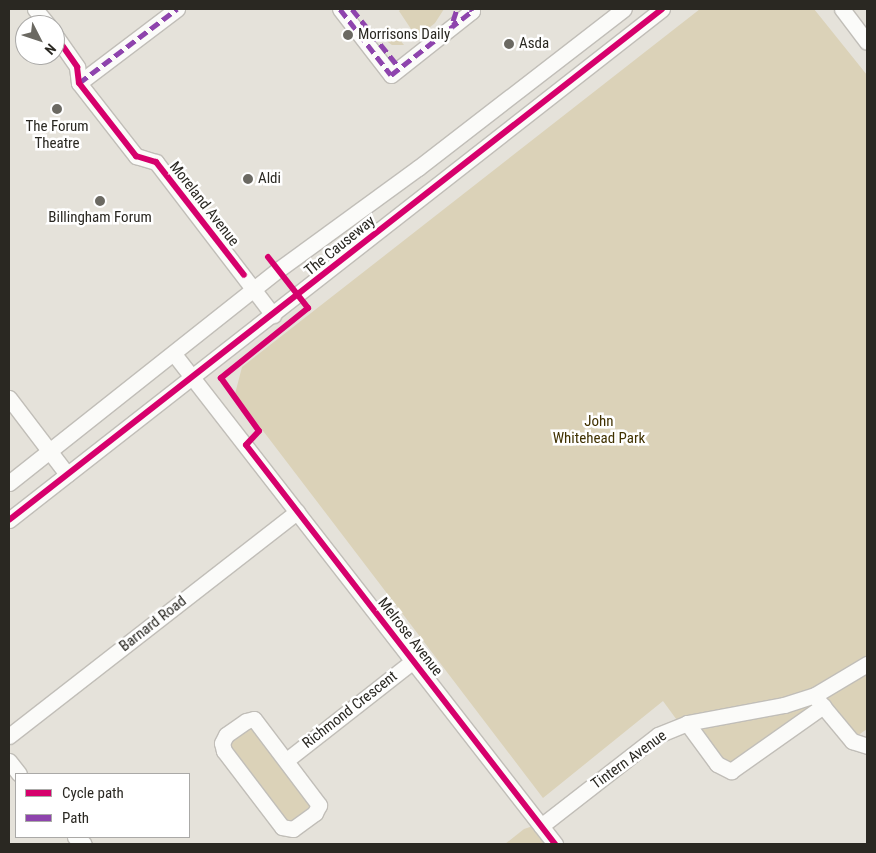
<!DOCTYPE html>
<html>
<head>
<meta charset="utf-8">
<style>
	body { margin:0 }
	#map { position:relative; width:876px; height:853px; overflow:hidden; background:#e5e2da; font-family:"Roboto Condensed",sans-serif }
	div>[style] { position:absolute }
	.green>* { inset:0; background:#dbd2b8; transform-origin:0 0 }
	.roads { filter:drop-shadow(1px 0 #c1beb8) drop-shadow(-1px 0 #c1beb8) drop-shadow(0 1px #c1beb8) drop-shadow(0 -1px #c1beb8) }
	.minor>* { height:15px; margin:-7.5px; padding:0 7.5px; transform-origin:7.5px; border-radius:7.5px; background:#fbfbf9 }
	.quiet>* { height:5px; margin-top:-2.5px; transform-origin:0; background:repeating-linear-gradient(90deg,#8e44ad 0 10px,transparent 0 15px) }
	.cycleway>* { height:6px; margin:-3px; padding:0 3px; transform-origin:3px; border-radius:3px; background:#d6006c }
	.dots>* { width:14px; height:14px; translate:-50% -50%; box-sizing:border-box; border:2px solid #fff; border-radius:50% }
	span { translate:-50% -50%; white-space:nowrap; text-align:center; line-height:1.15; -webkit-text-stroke:5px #fff; paint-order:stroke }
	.poi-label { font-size:15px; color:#2a2822 }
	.left { translate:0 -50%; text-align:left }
	.street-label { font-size:15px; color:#2a2822 }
	.park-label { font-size:15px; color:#403100 }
	.frame { position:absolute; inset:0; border:10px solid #2a2822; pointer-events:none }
	.legend { position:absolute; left:15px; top:773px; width:175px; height:65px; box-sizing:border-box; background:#fff; border:1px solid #aaa9a7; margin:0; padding:6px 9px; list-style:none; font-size:15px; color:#2a2822 }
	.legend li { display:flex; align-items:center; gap:10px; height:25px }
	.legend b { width:25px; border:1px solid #aaa9a7 }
	.north { position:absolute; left:15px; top:15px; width:50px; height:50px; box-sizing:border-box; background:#fff; border:1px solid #aaa9a7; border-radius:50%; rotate:131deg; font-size:14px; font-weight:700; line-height:20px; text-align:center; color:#2a2822 }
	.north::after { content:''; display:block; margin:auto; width:18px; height:22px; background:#6b6962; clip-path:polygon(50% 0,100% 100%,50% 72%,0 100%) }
</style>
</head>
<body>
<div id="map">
	<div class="green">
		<div style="clip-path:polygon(401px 9px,444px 9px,435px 23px,417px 38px,399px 11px)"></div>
		<div style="clip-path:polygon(700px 9px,814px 9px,867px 75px,867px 729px,844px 745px,820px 715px,728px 777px,690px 738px,663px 701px,543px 798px,235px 394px,242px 367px)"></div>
		<div style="clip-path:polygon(388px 25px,404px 45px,392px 45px,385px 40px)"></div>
		<div style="left:257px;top:721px;width:104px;height:41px;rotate:54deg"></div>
		<div style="clip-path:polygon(533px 826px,548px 844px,505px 844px,524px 829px)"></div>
	</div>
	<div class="roads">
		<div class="minor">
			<div style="left:35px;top:9px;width:21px;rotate:51deg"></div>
			<div style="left:340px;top:9px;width:83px;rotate:52.3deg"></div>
			<div style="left:391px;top:75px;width:103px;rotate:-38.3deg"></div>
			<div style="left:472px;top:11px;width:2px;rotate:-117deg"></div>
			<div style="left:842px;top:9px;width:41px;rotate:52.9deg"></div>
			<div style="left:55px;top:35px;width:39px;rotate:55deg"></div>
			<div style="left:77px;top:67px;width:16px;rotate:83deg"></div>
			<div style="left:79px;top:83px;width:93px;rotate:52deg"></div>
			<div style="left:136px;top:156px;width:21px;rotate:17deg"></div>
			<div style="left:156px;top:162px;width:193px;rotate:52.6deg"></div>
			<div style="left:79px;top:83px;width:123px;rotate:-37.1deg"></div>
			<div style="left:174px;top:354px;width:621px;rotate:52.13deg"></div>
			<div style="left:9px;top:398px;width:96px;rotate:52.7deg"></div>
			<div style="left:9px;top:483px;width:343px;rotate:-38.4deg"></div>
			<div style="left:278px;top:270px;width:173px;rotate:-36.1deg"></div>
			<div style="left:418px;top:168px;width:260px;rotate:-37.7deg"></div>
			<div style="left:9px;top:520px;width:829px;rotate:-38.04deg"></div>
			<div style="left:817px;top:699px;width:55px;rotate:50.2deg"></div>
			<div style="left:852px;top:741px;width:16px;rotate:18deg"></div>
			<div style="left:254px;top:719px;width:108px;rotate:52.9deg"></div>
			<div style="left:319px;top:805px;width:9px;rotate:117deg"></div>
			<div style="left:315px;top:813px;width:27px;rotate:144deg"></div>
			<div style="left:293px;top:829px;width:11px;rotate:-170deg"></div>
			<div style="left:282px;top:827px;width:96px;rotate:-127.3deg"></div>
			<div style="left:224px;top:751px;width:8px;rotate:-104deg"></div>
			<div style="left:222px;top:743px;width:9px;rotate:-63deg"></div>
			<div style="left:226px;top:735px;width:24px;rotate:-35deg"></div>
			<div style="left:246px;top:721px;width:8px;rotate:-14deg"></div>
			<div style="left:687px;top:723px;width:51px;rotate:53.8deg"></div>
			<div style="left:717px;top:764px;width:16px;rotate:27deg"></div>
			<div style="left:731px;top:771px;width:113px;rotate:-35.2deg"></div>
			<div style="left:9px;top:736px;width:365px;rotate:-37.9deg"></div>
			<div style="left:288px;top:759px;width:159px;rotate:-38.1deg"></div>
			<div style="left:9px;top:761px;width:16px;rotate:52deg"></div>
			<div style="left:541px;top:826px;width:148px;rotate:-37.9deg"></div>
			<div style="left:658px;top:735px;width:31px;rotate:-22deg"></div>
			<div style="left:687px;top:723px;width:99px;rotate:-10.5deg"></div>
			<div style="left:784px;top:705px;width:33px;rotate:-18deg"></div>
			<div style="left:815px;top:695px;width:61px;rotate:-30.8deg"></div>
			<div style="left:75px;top:837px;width:11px;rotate:38deg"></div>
		</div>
	</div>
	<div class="quiet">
		<div style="left:340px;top:9px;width:83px;rotate:52.3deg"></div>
		<div style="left:391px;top:75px;width:103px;rotate:-38.3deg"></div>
		<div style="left:472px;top:11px;width:2px;rotate:-117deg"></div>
		<div style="left:352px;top:9px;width:73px;rotate:51.1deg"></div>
		<div style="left:456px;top:24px;width:4px;rotate:-135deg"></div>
		<div style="left:453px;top:21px;width:13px;rotate:-72deg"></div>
		<div style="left:79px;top:83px;width:123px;rotate:-37.1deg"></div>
	</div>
	<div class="cycleway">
		<div style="left:55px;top:35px;width:39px;rotate:55deg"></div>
		<div style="left:77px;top:67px;width:16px;rotate:83deg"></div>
		<div style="left:79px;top:83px;width:93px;rotate:52deg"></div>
		<div style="left:136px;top:156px;width:21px;rotate:17deg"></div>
		<div style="left:156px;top:162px;width:143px;rotate:52.1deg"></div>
		<div style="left:268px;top:257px;width:65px;rotate:51.9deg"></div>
		<div style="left:308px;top:308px;width:112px;rotate:141.2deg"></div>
		<div style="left:221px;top:378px;width:65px;rotate:54.4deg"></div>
		<div style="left:259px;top:431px;width:19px;rotate:133deg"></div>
		<div style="left:246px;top:445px;width:505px;rotate:52.24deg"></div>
		<div style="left:9px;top:520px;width:829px;rotate:-38.04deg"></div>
	</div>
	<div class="dots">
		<div style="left:348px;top:35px;background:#6b6962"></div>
		<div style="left:509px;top:44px;background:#6b6962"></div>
		<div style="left:57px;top:109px;background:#6b6962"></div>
		<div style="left:248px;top:179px;background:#6b6962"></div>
		<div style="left:100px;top:201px;background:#6b6962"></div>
	</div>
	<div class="poi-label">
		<span class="left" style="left:358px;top:35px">Morrisons Daily</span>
		<span class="left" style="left:519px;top:44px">Asda</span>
		<span style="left:57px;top:135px">The Forum<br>Theatre</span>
		<span class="left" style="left:258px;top:179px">Aldi</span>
		<span style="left:100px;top:218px">Billingham Forum</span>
	</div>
	<div class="street-label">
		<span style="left:204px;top:204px;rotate:52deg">Moreland Avenue</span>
		<span style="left:340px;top:246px;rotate:-39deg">The Causeway</span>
		<span style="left:153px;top:624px;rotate:-38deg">Barnard Road</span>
		<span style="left:410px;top:637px;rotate:52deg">Melrose Avenue</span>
		<span style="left:350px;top:710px;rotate:-38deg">Richmond Crescent</span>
		<span style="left:629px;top:760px;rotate:-36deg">Tintern Avenue</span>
	</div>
	<div class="park-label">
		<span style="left:599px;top:430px">John<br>Whitehead Park</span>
	</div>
	<div class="frame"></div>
	<ul class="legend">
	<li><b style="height:6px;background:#d6006c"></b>Cycle path</li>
	<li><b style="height:6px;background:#8e44ad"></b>Path</li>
	</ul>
	<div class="north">N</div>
</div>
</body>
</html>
